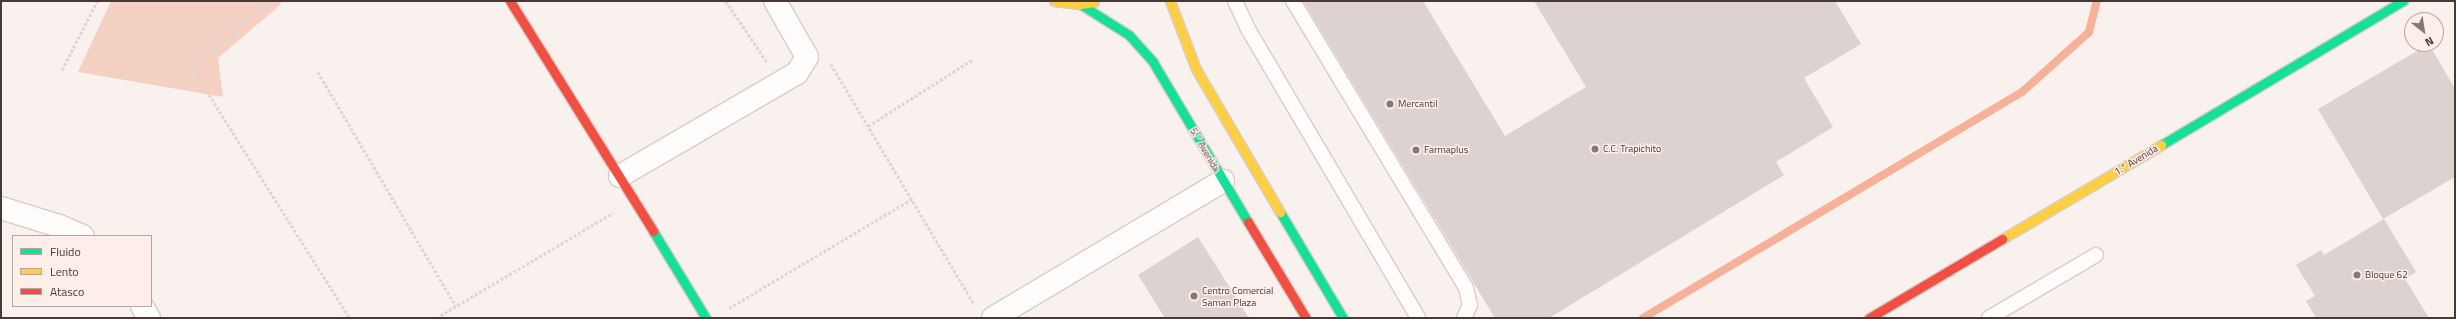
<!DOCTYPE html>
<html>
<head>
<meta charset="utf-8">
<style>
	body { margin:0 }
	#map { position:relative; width:2456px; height:319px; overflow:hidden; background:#f9f1ee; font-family:"Titillium Web",sans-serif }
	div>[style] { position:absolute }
	.green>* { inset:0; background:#f5d1c4 }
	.stream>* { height:8px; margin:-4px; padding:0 4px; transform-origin:4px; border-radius:4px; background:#f8b199 }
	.building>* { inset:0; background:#dcd2cf }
	.path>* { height:2.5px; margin-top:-1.25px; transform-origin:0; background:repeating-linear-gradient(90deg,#dad7d6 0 3px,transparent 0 5px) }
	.roads { filter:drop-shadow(1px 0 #d8cdc9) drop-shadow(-1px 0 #d8cdc9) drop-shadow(0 1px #d8cdc9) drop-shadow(0 -1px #d8cdc9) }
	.lane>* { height:14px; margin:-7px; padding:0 7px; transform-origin:7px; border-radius:7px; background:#fefdfc }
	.street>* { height:22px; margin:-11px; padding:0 11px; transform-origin:11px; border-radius:11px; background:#fefdfc }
	.fast>* { height:9px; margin:-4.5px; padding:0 4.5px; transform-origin:4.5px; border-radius:4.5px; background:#16e098 }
	.slow>* { height:9px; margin:-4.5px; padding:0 4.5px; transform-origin:4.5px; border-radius:4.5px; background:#ffcf43 }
	.jam>* { height:9px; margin:-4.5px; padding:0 4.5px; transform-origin:4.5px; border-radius:4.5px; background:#f24e42 }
	.dots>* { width:11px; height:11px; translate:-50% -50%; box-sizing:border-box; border:2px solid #feeee9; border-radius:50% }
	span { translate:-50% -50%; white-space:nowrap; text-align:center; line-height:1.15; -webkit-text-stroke:3px #feeee9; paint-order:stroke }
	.poi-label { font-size:10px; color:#483934 }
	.left { translate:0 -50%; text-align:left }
	.street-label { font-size:10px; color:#483934 }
	.frame { position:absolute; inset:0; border:2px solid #483934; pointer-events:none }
	.legend { position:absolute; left:12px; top:235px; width:140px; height:72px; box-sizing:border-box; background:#feeee9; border:1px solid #b5a6a1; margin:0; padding:5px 7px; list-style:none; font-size:12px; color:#483934 }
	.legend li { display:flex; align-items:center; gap:8px; height:20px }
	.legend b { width:20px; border:1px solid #b5a6a1 }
	.north { position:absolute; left:2404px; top:12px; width:40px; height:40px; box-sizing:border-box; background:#feeee9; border:1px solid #b5a6a1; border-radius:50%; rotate:150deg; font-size:11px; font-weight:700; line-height:16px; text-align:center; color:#483934 }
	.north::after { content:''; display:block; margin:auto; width:14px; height:18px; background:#867975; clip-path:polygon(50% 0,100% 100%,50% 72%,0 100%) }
</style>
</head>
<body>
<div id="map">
	<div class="green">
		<div style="clip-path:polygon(111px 1px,282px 1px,279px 6px,218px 58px,223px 97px,78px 72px)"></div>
	</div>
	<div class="stream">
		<div style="left:1643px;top:318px;width:441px;rotate:-30.8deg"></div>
		<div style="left:2022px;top:92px;width:90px;rotate:-41.8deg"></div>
		<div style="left:2089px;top:32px;width:32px;rotate:-76deg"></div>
	</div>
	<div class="building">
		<div style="clip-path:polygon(1303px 1px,1423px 1px,1505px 136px,1586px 87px,1534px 1px,1835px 1px,1861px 44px,1804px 78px,1833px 127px,1776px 162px,1784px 175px,1549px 318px,1495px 318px)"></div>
		<div style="clip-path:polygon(2429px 44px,2455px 89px,2455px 177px,2383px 219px,2318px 109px)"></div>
		<div style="clip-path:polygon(2384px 219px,2416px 272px,2405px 279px,2429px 318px,2316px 318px,2306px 301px,2315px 296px,2296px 265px,2321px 250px,2324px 255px)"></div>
		<div style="clip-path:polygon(1198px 237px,1249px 318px,1165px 318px,1138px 275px)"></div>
	</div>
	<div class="path">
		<div style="left:269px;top:1px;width:102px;rotate:138.2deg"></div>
		<div style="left:193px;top:69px;width:294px;rotate:57.8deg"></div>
		<div style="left:726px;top:1px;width:73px;rotate:56.1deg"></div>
		<div style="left:831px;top:64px;width:279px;rotate:59.2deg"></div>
		<div style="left:62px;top:70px;width:77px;rotate:-63.1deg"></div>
		<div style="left:318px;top:72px;width:272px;rotate:59.5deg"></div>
		<div style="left:868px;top:126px;width:123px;rotate:-32.4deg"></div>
		<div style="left:729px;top:308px;width:213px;rotate:-30.8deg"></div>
		<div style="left:436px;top:318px;width:206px;rotate:-30.7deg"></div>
	</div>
	<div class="roads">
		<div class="lane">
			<div style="left:1235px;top:1px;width:31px;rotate:65deg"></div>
			<div style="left:1248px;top:29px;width:335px;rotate:59.5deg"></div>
			<div style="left:1293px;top:1px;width:335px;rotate:58.9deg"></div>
			<div style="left:1466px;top:288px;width:17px;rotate:77deg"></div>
			<div style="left:1470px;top:305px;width:14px;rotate:115deg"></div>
			<div style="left:1989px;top:318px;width:124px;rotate:-30.5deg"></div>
		</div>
		<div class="street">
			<div style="left:620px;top:176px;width:205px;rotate:-30.2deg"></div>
			<div style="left:797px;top:73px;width:19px;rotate:-58deg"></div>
			<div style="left:807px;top:57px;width:64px;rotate:-119.7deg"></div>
			<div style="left:1px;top:208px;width:61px;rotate:17.2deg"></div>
			<div style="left:59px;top:226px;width:26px;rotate:23deg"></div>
			<div style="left:142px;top:306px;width:14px;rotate:60deg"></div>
			<div style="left:993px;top:318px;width:268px;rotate:-30.8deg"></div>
		</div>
		<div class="fast">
			<div style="left:1080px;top:4px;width:58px;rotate:32.3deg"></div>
			<div style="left:1129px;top:35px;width:36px;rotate:48deg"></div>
			<div style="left:1153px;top:62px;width:186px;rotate:59.3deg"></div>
			<div style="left:2161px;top:145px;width:282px;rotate:-30.8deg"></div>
			<div style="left:1280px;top:212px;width:123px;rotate:59.3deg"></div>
			<div style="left:653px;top:231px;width:102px;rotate:58.7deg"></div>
		</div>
		<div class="slow">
			<div style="left:1054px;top:1px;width:26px;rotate:7deg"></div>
			<div style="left:1080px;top:4px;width:14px;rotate:-8deg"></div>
			<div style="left:1170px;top:1px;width:73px;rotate:69.1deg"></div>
			<div style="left:1196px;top:69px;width:166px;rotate:59.6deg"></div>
			<div style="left:2002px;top:239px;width:185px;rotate:-30.6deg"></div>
		</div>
		<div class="jam">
			<div style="left:510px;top:1px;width:271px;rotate:58.1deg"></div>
			<div style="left:1248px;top:222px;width:112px;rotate:58.9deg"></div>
			<div style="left:1869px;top:318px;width:155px;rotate:-30.7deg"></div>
		</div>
	</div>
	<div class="dots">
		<div style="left:1390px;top:104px;background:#867975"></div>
		<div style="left:1595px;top:149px;background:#867975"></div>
		<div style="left:1416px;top:150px;background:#867975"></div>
		<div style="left:2357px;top:275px;background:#867975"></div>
		<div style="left:1194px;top:296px;background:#867975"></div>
	</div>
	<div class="poi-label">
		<span class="left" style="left:1398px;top:104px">Mercantil</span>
		<span class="left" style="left:1603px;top:149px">C.C. Trapichito</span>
		<span class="left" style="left:1424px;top:150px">Farmaplus</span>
		<span class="left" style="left:2365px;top:275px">Bloque 62</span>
		<span class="left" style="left:1202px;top:296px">Centro Comercial<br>Saman Plaza</span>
	</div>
	<div class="street-label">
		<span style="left:1205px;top:150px;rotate:60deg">5.° Avenida</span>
		<span style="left:2136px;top:160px;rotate:-31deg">1.° Avenida</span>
	</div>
	<div class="frame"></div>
	<ul class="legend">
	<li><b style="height:5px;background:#16e098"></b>Fluido</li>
	<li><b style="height:5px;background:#ffcf43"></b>Lento</li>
	<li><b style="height:5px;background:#f24e42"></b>Atasco</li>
	</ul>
	<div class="north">N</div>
</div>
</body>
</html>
